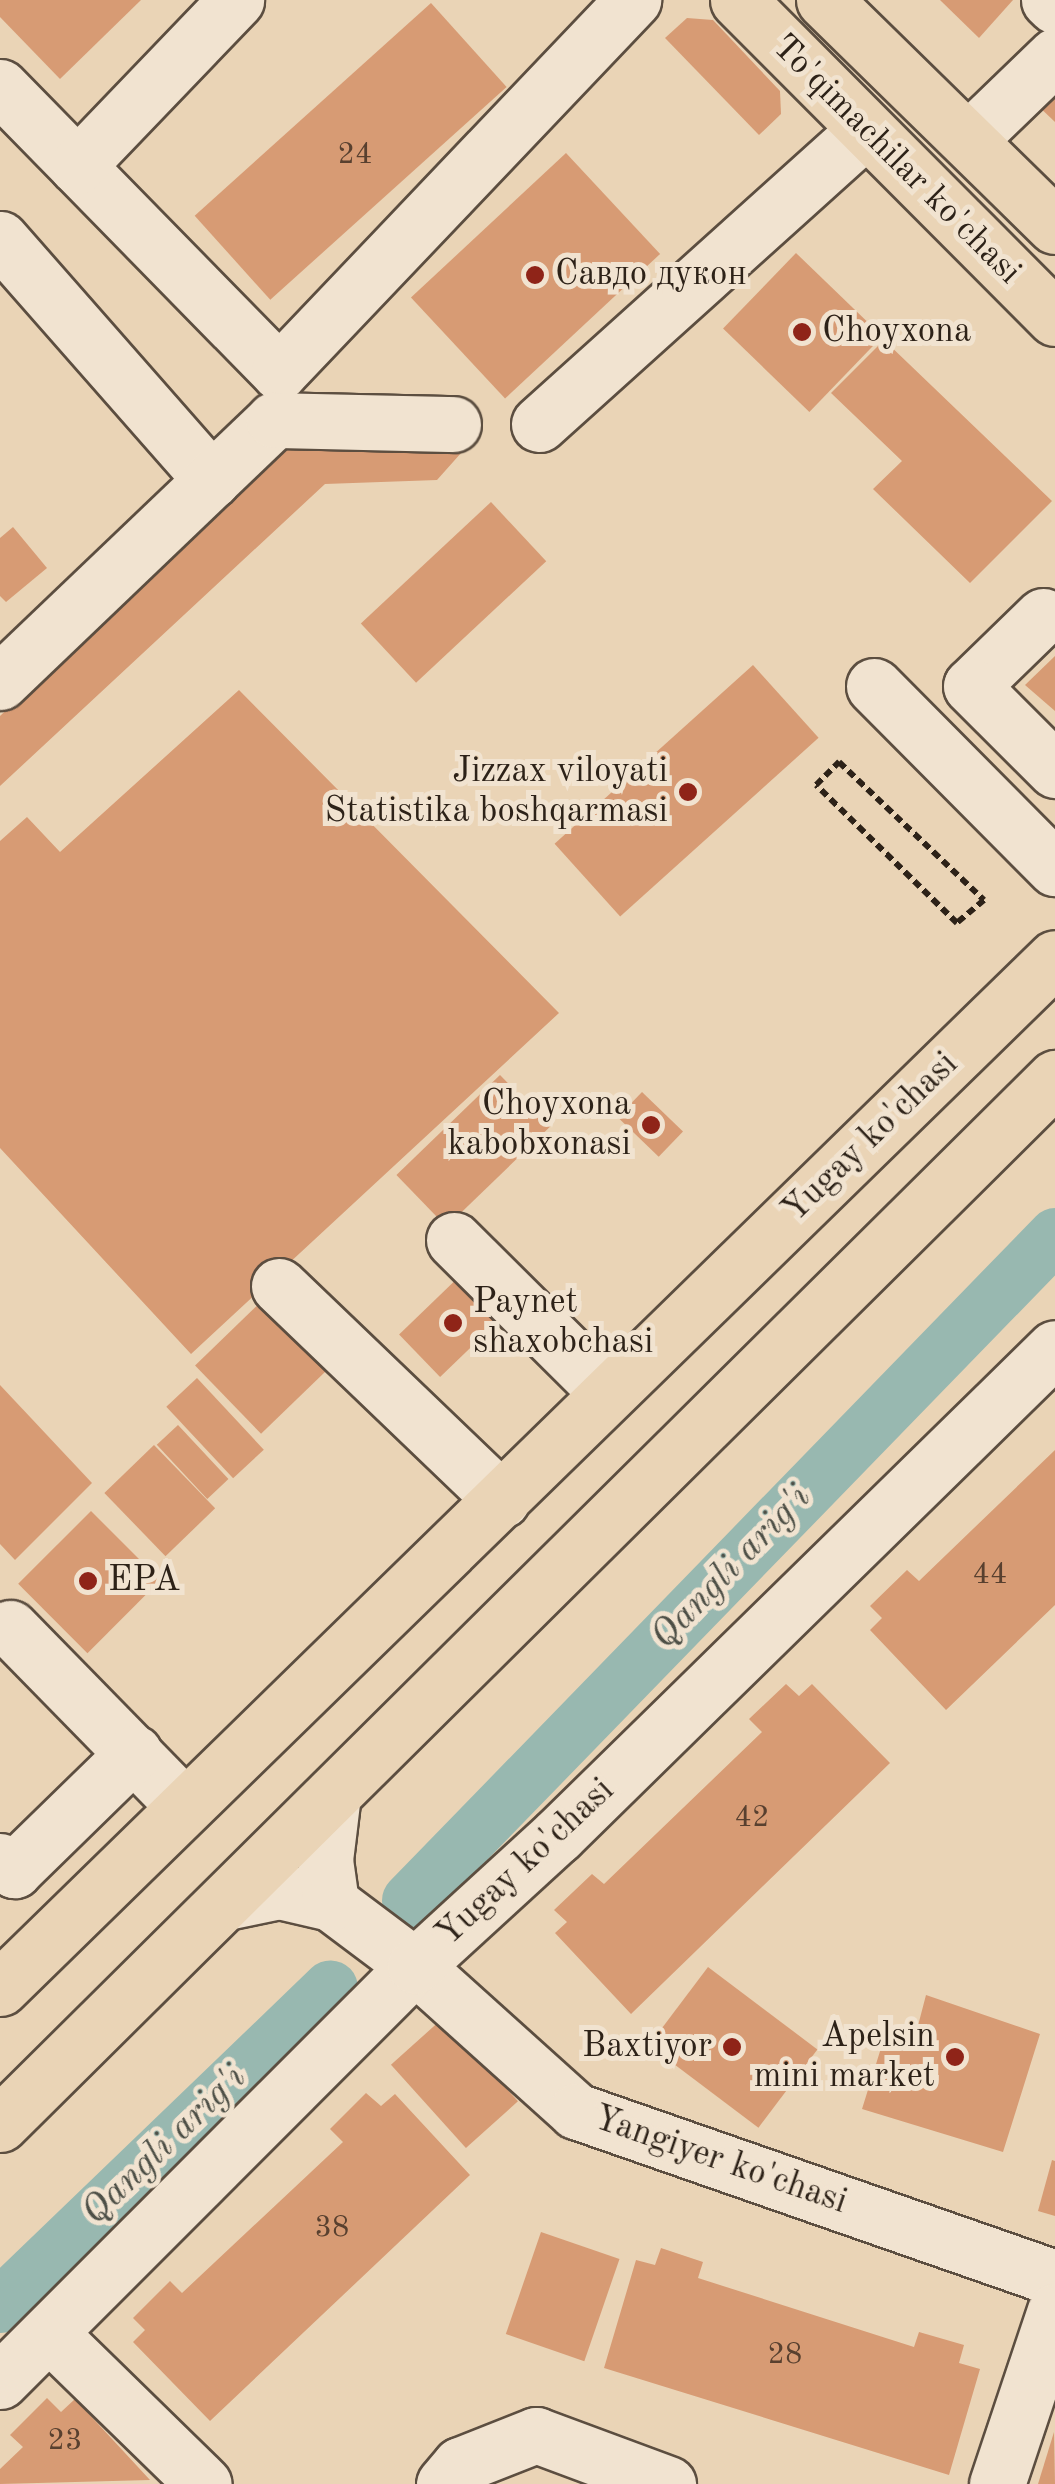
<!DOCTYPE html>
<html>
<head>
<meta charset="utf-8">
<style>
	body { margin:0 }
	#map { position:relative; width:1055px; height:2484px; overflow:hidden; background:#ead4b6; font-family:"Old Standard TT",serif }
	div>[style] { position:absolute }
	.canal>* { height:55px; margin:-27.5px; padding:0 27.5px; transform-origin:27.5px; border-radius:27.5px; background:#98b8b0 }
	.building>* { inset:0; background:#d79b74; transform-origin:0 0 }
	.path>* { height:6px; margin-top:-3px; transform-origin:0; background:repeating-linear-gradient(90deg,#2d2218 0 8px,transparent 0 13px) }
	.roads { filter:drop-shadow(2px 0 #5c4e40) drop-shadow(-2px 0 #5c4e40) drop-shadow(0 2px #5c4e40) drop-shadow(0 -2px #5c4e40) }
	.minor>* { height:55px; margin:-27.5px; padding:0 27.5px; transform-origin:27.5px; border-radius:27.5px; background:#f1e3d0 }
	.major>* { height:55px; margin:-27.5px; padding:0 27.5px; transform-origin:27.5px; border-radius:27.5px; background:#ead4b6 }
	.dots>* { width:28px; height:28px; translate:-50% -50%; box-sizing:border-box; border:5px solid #f1e3d0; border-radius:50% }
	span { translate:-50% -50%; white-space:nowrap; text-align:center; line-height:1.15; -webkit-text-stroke:10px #f1e3d0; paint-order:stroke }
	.number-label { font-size:30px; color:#58402f }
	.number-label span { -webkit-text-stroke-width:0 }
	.street-label { font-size:35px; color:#2d2218 }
	.poi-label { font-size:35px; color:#2d2218 }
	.left { translate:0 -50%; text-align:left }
	.right { translate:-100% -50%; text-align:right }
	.water-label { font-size:38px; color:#4d4f46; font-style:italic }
</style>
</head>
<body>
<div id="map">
	<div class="canal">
		<div style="left:409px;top:1900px;width:927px;rotate:-45.83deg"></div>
		<div style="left:0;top:2305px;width:458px;rotate:-43.9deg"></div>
	</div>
	<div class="building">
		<div style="clip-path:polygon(0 0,141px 0,60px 79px,0 17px)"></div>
		<div style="clip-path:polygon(940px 0,1013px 0,979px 38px)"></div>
		<div style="left:431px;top:3px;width:113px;height:318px;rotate:48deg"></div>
		<div style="clip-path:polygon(687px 18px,713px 20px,780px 91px,781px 114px,759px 135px,665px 38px)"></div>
		<div style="clip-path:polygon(1055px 80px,1055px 122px,1034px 102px)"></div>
		<div style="left:566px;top:153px;width:138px;height:212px;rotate:47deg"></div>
		<div style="left:796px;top:253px;width:120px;height:105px;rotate:44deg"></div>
		<div style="clip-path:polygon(884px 340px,1052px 501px,970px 583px,873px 489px,902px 461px,831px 393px)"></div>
		<div style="clip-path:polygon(478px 434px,437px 480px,325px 484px,0 786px,0 716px,292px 438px)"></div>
		<div style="left:491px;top:502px;width:81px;height:178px;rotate:47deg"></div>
		<div style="clip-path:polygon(13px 527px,47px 568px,6px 602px,0 596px,0 538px)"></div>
		<div style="clip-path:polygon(1055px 656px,1055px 711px,1025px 685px)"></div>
		<div style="left:753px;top:665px;width:98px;height:267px;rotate:48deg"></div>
		<div style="clip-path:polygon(239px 690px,559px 1013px,191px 1354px,0 1148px,0 841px,27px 817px,60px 852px)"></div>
		<div style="left:500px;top:1075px;width:72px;height:144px;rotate:46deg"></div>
		<div style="left:642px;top:1092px;width:57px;height:35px;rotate:44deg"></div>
		<div style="left:466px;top:1270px;width:59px;height:93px;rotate:46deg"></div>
		<div style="left:267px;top:1296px;width:95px;height:100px;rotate:46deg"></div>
		<div style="left:197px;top:1378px;width:98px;height:42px;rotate:47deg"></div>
		<div style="clip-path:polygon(0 1385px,92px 1483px,15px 1560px,0 1544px)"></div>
		<div style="left:178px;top:1425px;width:74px;height:29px;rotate:47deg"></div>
		<div style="left:154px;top:1445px;width:88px;height:69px;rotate:46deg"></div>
		<div style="clip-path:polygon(1055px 1450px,1055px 1605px,946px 1710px,870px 1630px,882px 1618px,870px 1606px,907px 1570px,919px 1581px)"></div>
		<div style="left:91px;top:1511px;width:98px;height:103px;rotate:45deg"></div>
		<div style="clip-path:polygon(786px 1684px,799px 1696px,812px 1684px,890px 1763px,631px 2014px,555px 1933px,567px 1922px,554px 1910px,592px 1874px,604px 1884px,762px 1732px,749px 1719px)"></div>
		<div style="left:708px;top:1967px;width:137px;height:98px;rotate:37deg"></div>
		<div style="clip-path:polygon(926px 1995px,1040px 2034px,1003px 2152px,862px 2109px,886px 2032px,914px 2041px)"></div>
		<div style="left:443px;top:2018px;width:112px;height:70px;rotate:48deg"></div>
		<div style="clip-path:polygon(366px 2093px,381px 2106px,395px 2094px,470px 2175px,210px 2421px,133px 2342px,145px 2330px,133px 2318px,170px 2281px,182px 2293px,343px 2142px,330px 2129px)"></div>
		<div style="clip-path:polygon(1052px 2160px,1055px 2161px,1055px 2216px,1038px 2211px)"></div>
		<div style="left:541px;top:2232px;width:83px;height:108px;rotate:19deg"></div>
		<div style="clip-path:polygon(661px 2248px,703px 2262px,698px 2278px,914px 2347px,919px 2332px,964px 2345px,959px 2363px,980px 2369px,949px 2475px,604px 2368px,636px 2260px,655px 2265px)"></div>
		<div style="clip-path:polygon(47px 2398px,61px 2412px,75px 2399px,150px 2480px,0 2484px,0 2469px,23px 2447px,10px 2435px)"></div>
		<div style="clip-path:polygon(1054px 2432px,1055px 2484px,1038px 2484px)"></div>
	</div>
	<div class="path">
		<div style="left:839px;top:762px;width:200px;rotate:43.6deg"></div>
		<div style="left:984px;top:900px;width:35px;rotate:140deg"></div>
		<div style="left:957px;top:923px;width:197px;rotate:-135.6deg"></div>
		<div style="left:816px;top:785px;width:33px;rotate:-45deg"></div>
	</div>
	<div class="roads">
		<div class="minor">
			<div style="left:1049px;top:0;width:8px;rotate:45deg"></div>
			<div style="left:0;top:87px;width:399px;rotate:45.6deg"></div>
			<div style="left:279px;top:372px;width:514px;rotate:-46.42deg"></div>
			<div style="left:968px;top:140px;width:121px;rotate:-44deg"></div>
			<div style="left:77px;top:166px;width:230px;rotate:-46.2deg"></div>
			<div style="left:0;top:239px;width:321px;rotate:48.7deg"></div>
			<div style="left:539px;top:424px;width:438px;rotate:-42deg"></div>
			<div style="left:1043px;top:616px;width:100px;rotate:135.8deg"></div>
			<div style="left:971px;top:686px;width:119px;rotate:45deg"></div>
			<div style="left:0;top:682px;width:379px;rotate:-43.7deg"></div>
			<div style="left:274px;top:420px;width:179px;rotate:1.3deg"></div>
			<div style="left:874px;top:686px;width:257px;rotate:45.2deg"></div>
			<div style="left:454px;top:1240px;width:217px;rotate:44.8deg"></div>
			<div style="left:279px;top:1286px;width:309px;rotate:43.8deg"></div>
			<div style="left:10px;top:1628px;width:250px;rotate:45.6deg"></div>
			<div style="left:0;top:1861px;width:17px;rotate:33deg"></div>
			<div style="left:14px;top:1870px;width:168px;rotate:-44.3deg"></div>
			<div style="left:226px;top:1902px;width:54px;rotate:-11.7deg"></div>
			<div style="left:279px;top:1891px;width:53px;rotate:13deg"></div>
			<div style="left:331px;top:1903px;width:105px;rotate:36.9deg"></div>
			<div style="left:415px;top:1966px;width:217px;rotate:42deg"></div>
			<div style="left:576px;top:2111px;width:507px;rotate:19.22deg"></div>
			<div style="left:331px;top:1903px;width:43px;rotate:-97.9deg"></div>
			<div style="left:325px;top:1860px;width:66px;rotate:-83.1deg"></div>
			<div style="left:49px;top:2333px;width:216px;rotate:44.3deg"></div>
			<div style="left:0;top:2381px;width:587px;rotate:-45deg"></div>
			<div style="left:415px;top:1966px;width:193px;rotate:-42.5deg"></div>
			<div style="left:557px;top:1836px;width:697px;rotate:-44.42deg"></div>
			<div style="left:444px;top:2484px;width:25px;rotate:-50deg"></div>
			<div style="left:460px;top:2465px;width:82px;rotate:-21.5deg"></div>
			<div style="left:536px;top:2435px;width:141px;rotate:20.4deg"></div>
			<div style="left:997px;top:2484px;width:182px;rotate:-71.5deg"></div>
		</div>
		<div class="major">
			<div style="left:738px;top:0;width:449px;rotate:45.1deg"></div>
			<div style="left:824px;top:0;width:323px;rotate:44.4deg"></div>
			<div style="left:0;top:1988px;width:1474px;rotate:-44.31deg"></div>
			<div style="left:0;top:2124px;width:1486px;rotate:-44.75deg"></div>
		</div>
	</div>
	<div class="dots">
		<div style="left:535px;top:275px;background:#8f2418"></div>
		<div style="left:802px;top:332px;background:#8f2418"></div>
		<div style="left:688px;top:792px;background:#8f2418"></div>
		<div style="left:651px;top:1125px;background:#8f2418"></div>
		<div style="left:453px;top:1323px;background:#8f2418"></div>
		<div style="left:88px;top:1581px;background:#8f2418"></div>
		<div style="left:732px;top:2047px;background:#8f2418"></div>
		<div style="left:955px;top:2057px;background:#8f2418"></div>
	</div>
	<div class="number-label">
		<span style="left:355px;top:155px">24</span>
		<span style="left:990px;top:1575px">44</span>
		<span style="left:752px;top:1818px">42</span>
		<span style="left:332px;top:2228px">38</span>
		<span style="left:785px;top:2355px">28</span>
		<span style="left:65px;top:2441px">23</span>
	</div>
	<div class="street-label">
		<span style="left:896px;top:160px;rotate:45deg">To'qimachilar ko'chasi</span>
		<span style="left:871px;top:1138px;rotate:-44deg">Yugay ko'chasi</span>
		<span style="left:526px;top:1863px;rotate:-43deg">Yugay ko'chasi</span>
		<span style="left:720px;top:2161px;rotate:19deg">Yangiyer ko'chasi</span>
	</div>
	<div class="poi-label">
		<span class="left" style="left:555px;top:275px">Cавдо дукон</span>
		<span class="left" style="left:822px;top:332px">Choyxona</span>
		<span class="right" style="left:668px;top:792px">Jizzax viloyati<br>Statistika boshqarmasi</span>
		<span class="right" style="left:631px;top:1125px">Choyxona<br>kabobxonasi</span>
		<span class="left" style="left:473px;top:1323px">Paynet<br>shaxobchasi</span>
		<span class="left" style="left:108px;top:1581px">EPA</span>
		<span class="right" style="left:935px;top:2057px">Apelsin<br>mini market</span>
		<span class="right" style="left:712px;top:2047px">Baxtiyor</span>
	</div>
	<div class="water-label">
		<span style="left:732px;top:1568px;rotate:-46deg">Qangli arig'i</span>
		<span style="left:165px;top:2146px;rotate:-44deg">Qangli arig'i</span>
	</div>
</div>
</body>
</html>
